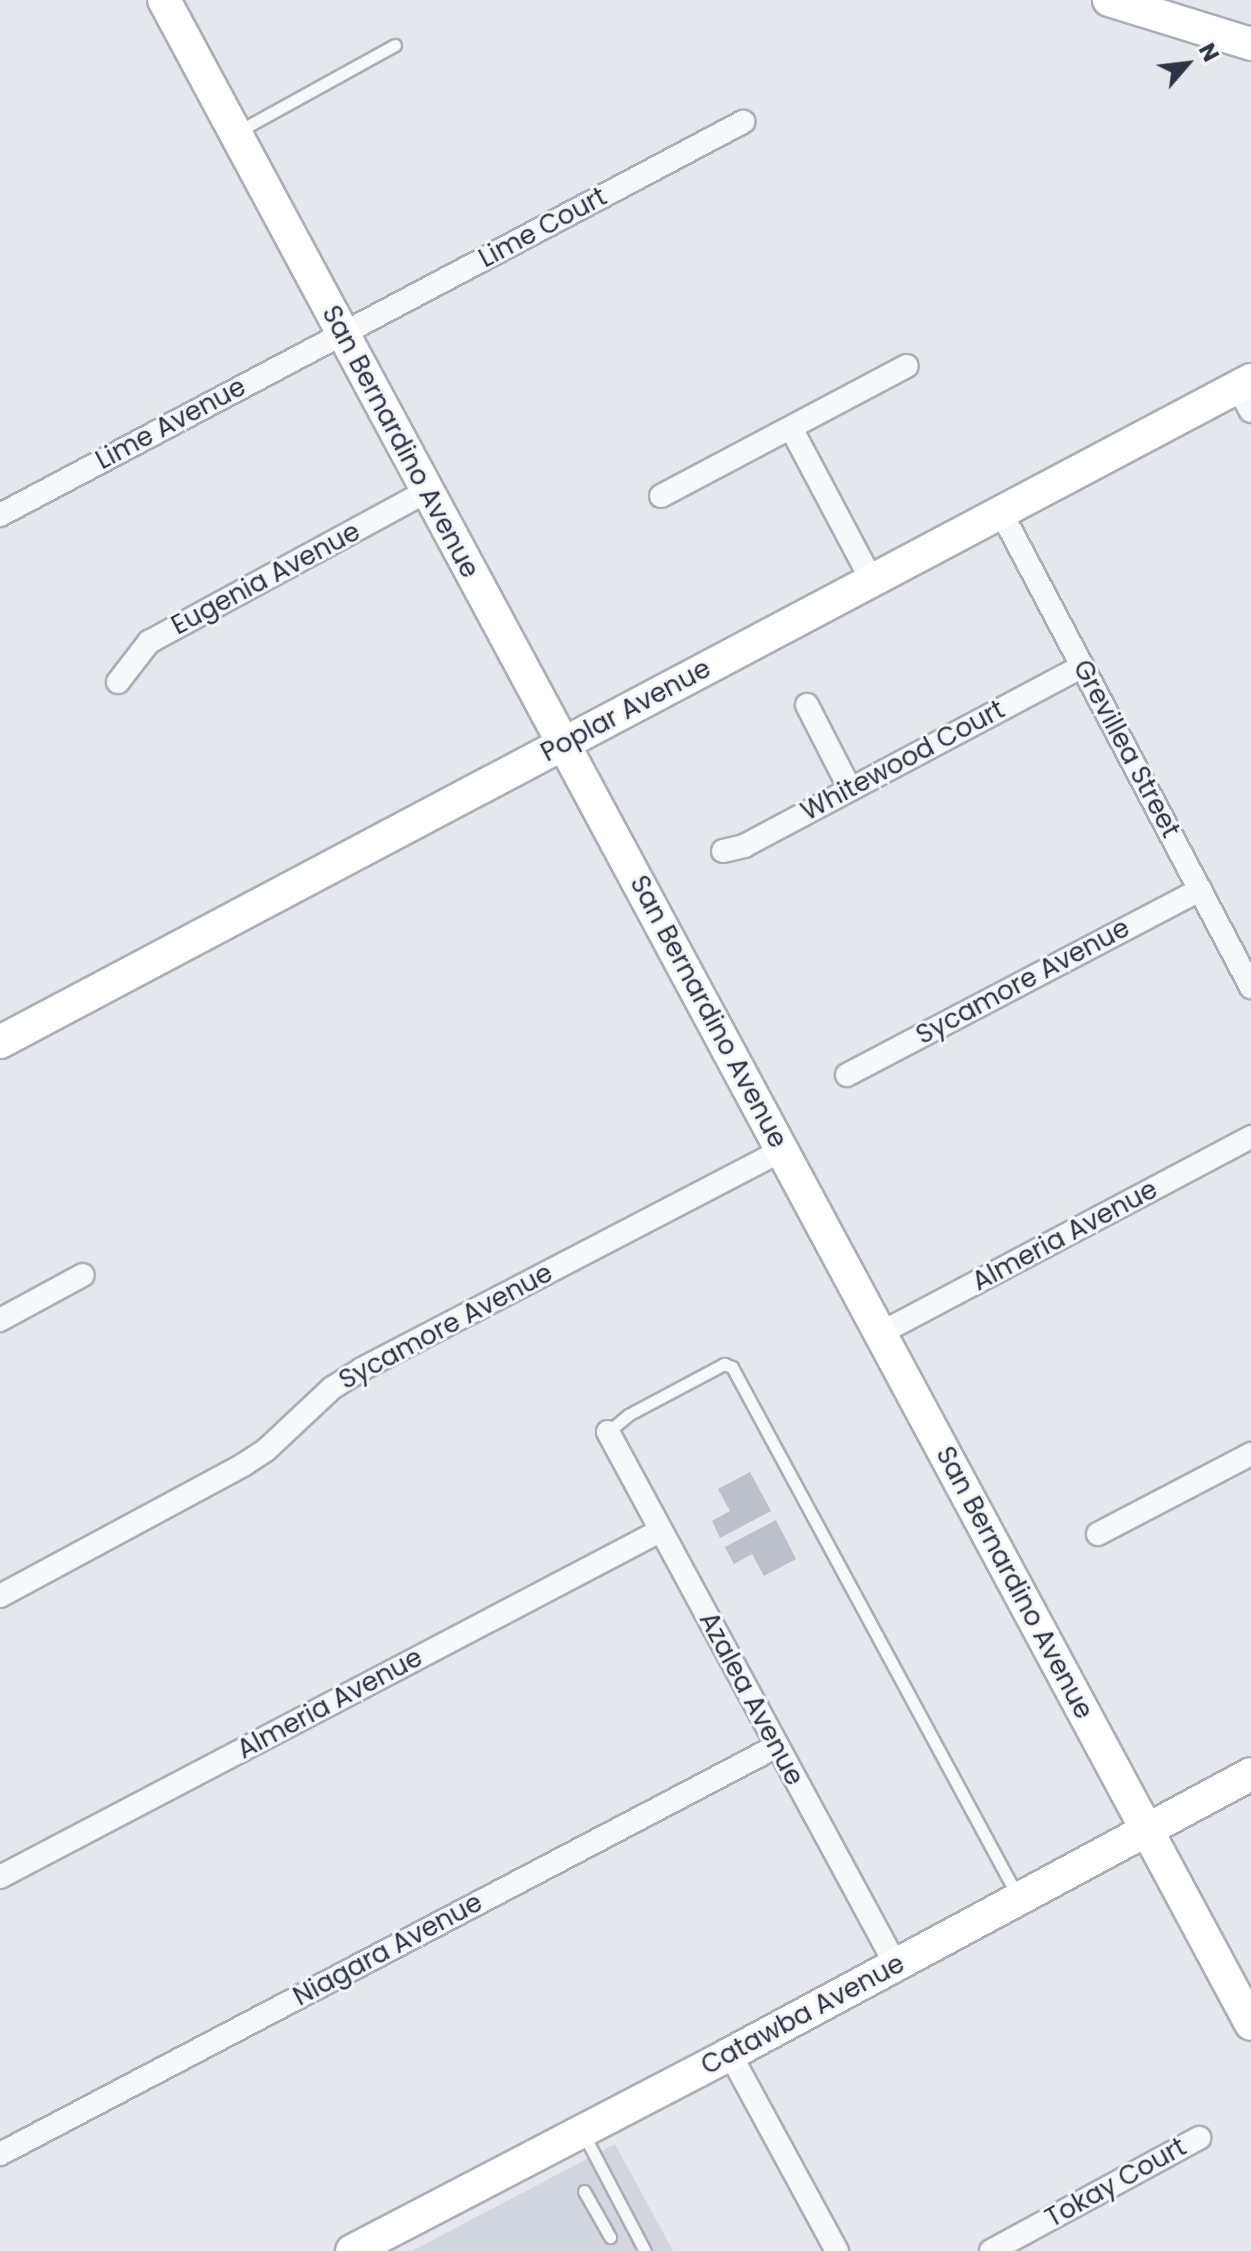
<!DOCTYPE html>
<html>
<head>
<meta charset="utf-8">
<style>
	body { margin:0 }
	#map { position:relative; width:1251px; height:2251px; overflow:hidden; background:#e4e7ec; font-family:Poppins,sans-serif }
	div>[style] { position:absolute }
	.built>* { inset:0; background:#d2d6de }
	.building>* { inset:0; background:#bbc0ca }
	.roads { filter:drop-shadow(2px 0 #a9aeb7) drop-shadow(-2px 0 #a9aeb7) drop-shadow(0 2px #a9aeb7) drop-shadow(0 -2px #a9aeb7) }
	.lane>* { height:11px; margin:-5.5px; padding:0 5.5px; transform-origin:5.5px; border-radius:5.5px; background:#f7f8fa }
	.street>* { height:22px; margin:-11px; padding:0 11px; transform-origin:11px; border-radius:11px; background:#f7f8fa }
	.secondary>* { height:32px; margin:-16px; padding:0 16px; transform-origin:16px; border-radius:16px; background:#fff }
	span { translate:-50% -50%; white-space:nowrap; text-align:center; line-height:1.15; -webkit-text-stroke:6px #f4f6f9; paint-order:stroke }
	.street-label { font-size:26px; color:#2b3445 }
	.north { position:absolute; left:1147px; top:24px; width:80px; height:80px; -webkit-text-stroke:6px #f4f6f9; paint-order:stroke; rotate:62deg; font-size:22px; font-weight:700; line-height:32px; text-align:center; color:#2b3445 }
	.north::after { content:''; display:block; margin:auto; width:28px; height:36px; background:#2b3445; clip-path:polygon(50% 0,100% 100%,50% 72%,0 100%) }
</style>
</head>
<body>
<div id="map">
	<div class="built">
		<div style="clip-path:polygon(615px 2144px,673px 2251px,412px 2251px)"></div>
	</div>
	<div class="building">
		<div style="clip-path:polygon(750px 1472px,771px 1511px,720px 1538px,712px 1521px,730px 1511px,718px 1489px)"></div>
		<div style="clip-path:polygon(776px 1520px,796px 1559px,764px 1576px,752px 1554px,734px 1564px,725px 1547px)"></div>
	</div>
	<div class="roads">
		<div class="lane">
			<div style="left:239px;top:131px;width:178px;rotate:-28.9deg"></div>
			<div style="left:608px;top:1432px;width:26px;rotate:-40deg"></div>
			<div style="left:628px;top:1415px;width:109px;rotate:-28deg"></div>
			<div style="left:724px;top:1364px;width:9px;rotate:21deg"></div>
			<div style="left:732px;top:1367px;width:600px;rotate:61.64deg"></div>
			<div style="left:584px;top:2135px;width:131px;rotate:62.3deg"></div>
			<div style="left:584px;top:2191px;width:53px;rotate:60.5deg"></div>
		</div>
		<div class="street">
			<div style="left:1238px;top:387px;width:27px;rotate:62deg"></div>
			<div style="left:791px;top:428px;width:173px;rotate:62.1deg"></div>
			<div style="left:661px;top:496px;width:278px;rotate:-27.9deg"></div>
			<div style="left:1001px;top:512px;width:537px;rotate:62.24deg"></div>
			<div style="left:0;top:515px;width:841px;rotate:-27.88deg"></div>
			<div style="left:118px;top:682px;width:51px;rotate:-52.2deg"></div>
			<div style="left:149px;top:642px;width:316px;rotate:-28.5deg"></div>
			<div style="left:807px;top:705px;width:94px;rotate:62.9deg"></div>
			<div style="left:723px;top:851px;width:22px;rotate:-13deg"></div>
			<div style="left:744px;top:846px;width:383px;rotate:-28deg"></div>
			<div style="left:847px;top:1075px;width:399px;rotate:-27.7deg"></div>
			<div style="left:0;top:1320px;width:94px;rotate:-28.5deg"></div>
			<div style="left:879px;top:1334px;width:421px;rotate:-27.9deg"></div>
			<div style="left:608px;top:1432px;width:606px;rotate:61.62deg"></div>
			<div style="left:1098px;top:1534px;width:173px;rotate:-27.6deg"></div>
			<div style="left:0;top:1596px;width:276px;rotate:-28.3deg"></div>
			<div style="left:243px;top:1465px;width:27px;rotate:-33deg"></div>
			<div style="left:266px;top:1450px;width:91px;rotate:-43.2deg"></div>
			<div style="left:332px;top:1388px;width:36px;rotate:-32deg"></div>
			<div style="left:362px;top:1369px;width:474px;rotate:-27.5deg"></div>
			<div style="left:0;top:1877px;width:745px;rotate:-27.67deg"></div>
			<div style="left:730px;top:2054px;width:224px;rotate:61.5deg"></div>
			<div style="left:0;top:2154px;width:878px;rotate:-27.7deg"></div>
			<div style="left:991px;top:2251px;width:237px;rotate:-28.5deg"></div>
		</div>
		<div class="secondary">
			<div style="left:164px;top:0;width:2297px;rotate:61.76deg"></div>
			<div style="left:1109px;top:0;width:149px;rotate:17.2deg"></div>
			<div style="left:0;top:1042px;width:1415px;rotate:-27.89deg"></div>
			<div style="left:352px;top:2251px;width:426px;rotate:-27.5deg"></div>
			<div style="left:730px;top:2054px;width:591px;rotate:-28.25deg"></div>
		</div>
	</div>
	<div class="street-label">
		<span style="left:543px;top:228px;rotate:-28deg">Lime Court</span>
		<span style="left:171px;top:424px;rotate:-28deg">Lime Avenue</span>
		<span style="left:400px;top:442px;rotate:62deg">San Bernardino Avenue</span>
		<span style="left:266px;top:579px;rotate:-28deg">Eugenia Avenue</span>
		<span style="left:626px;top:711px;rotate:-28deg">Poplar Avenue</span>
		<span style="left:1126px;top:749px;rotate:62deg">Grevillea Street</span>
		<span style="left:903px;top:761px;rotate:-28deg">Whitewood Court</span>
		<span style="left:1023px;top:982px;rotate:-28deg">Sycamore Avenue</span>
		<span style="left:708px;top:1012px;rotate:62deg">San Bernardino Avenue</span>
		<span style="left:1065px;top:1236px;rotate:-28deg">Almeria Avenue</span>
		<span style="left:446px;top:1327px;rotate:-28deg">Sycamore Avenue</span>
		<span style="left:1014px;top:1583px;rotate:62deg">San Bernardino Avenue</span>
		<span style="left:751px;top:1699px;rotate:62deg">Azalea Avenue</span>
		<span style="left:330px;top:1704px;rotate:-28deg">Almeria Avenue</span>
		<span style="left:388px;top:1950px;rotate:-28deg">Niagara Avenue</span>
		<span style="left:803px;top:2015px;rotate:-28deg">Catawba Avenue</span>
		<span style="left:1116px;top:2183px;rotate:-29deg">Tokay Court</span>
	</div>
	<div class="north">N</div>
</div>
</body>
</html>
